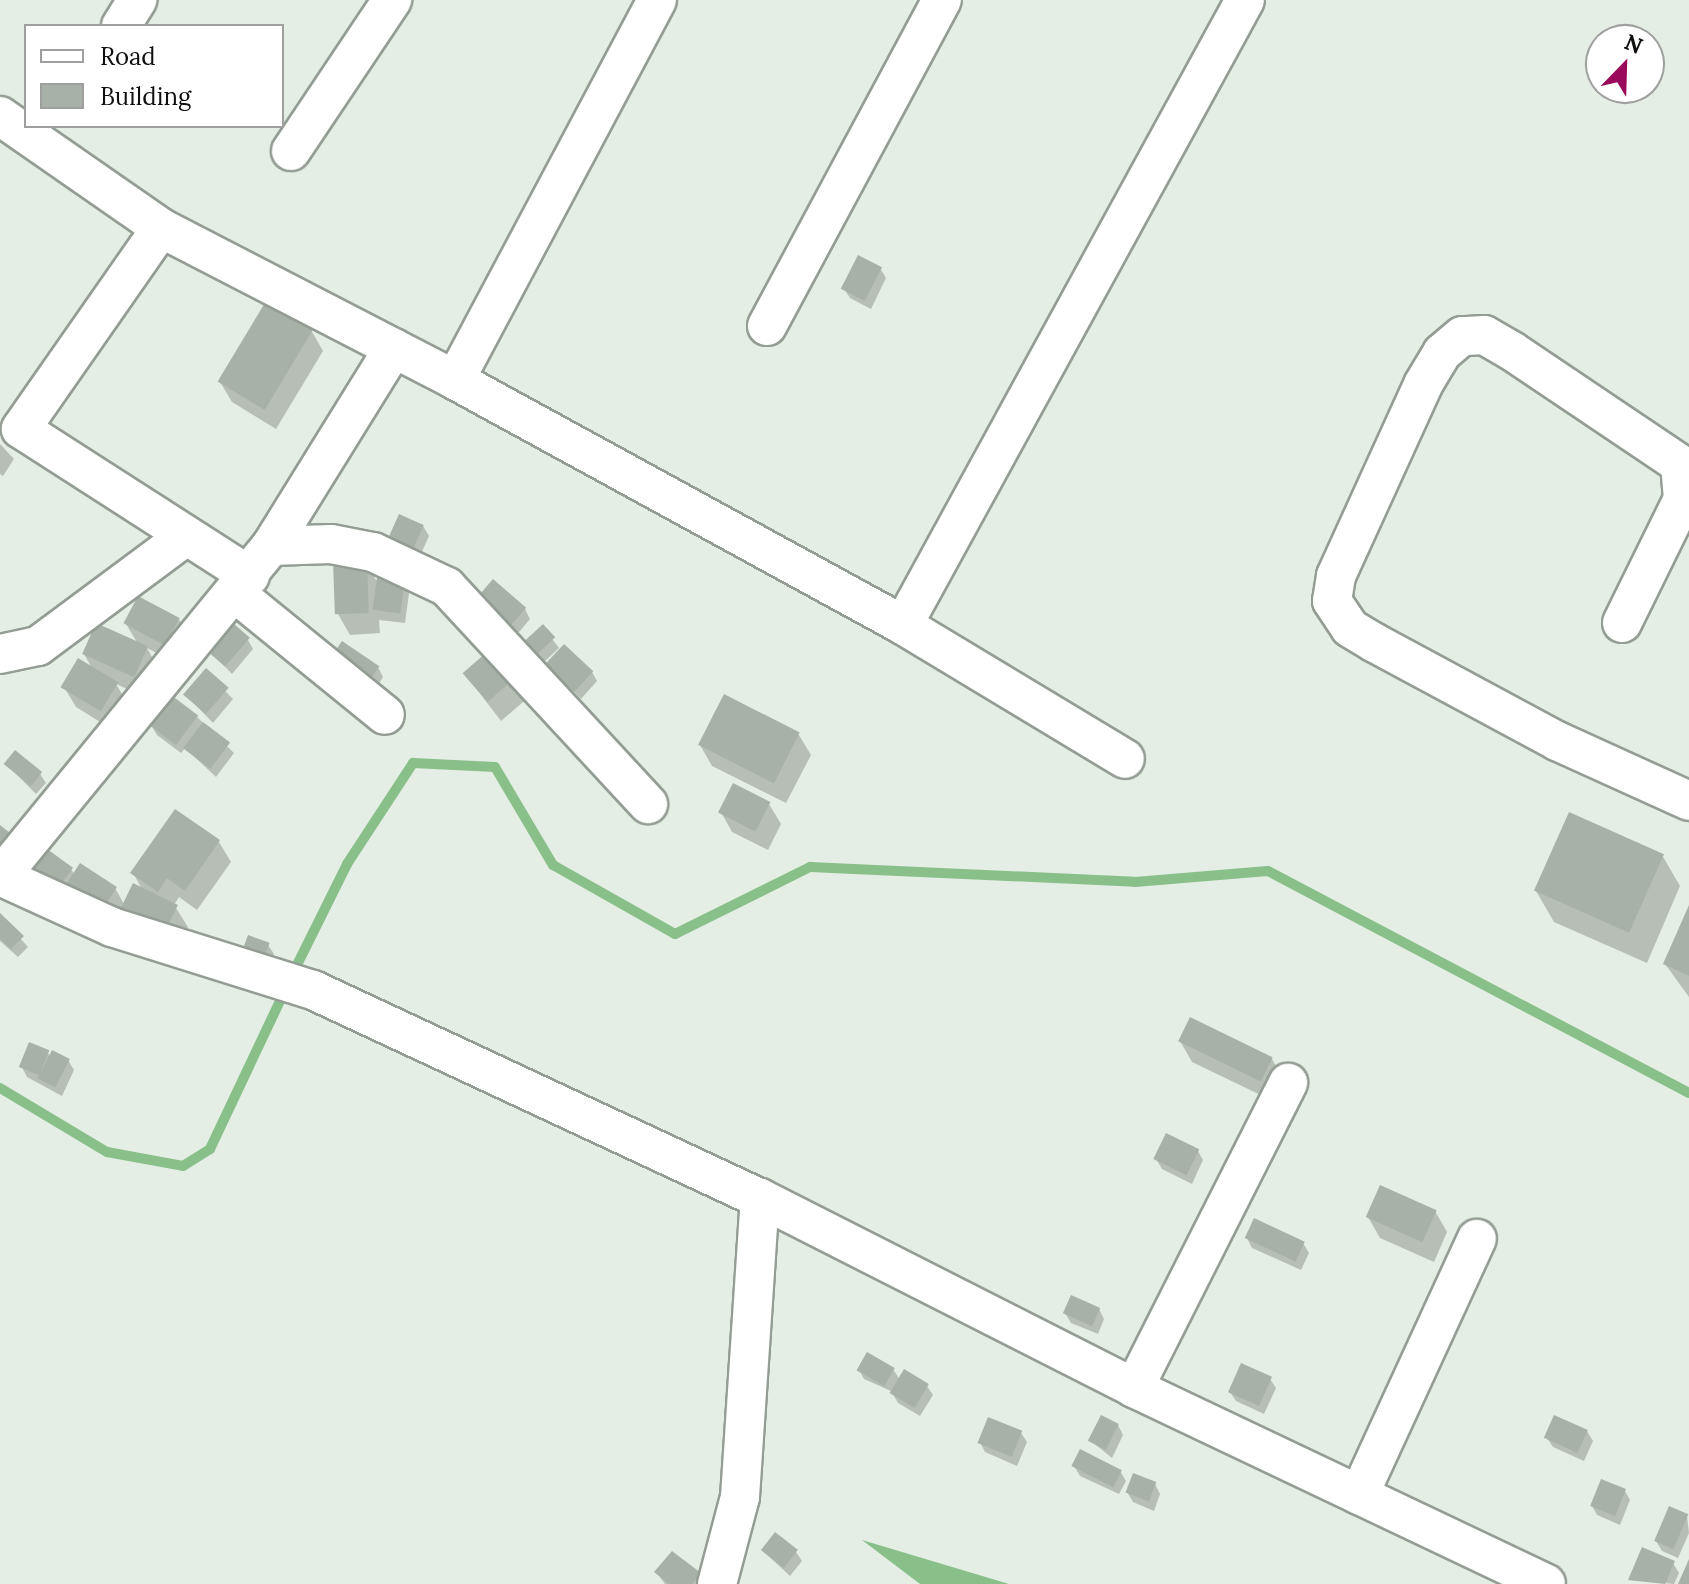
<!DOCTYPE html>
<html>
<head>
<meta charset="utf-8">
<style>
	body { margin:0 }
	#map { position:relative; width:1689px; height:1584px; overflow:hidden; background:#e5eee4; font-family:Lora,serif }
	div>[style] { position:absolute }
	.water>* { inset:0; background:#89c08a }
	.shadow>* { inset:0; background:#0003 }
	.stream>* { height:10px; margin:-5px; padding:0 5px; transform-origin:5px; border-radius:5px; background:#89c08a }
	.building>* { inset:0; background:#a8b1a8; transform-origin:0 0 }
	.roads { filter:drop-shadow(2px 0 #949d94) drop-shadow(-2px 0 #949d94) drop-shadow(0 2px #949d94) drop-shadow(0 -2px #949d94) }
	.minor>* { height:38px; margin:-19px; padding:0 19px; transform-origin:19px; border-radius:19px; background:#fff }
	span { translate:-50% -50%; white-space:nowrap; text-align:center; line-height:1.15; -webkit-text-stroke:8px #fff; paint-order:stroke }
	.legend { position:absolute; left:24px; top:24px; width:260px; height:104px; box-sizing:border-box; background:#fff; border:2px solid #9e9f9e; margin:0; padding:10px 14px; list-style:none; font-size:24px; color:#0d100d }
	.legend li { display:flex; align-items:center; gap:16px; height:40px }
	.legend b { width:40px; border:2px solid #9e9f9e }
	.north { position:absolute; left:1585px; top:24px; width:80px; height:80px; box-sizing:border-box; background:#fff; border:2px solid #9e9f9e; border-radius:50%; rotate:23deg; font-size:22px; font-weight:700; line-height:32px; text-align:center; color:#0d100d }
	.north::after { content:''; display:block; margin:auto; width:28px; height:36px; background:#9a0a5b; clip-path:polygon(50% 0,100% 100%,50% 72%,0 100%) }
</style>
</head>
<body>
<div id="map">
	<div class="water">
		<div style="clip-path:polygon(862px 1540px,1009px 1584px,920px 1584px)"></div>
	</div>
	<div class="shadow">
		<div style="clip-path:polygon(880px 268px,886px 278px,871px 309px,850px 298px,844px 289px)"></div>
		<div style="clip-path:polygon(311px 330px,323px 351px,276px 429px,232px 402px,220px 382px)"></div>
		<div style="clip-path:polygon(0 444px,14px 459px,3px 476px,0 474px)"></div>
		<div style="clip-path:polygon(423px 526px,429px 536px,416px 565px,393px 556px)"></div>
		<div style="clip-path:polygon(366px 562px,376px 580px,403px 584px,409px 593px,405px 623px,379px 620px,380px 633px,350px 635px,338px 614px)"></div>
		<div style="clip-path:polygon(525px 609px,530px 619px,514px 638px,482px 610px)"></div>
		<div style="clip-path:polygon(179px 619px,191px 640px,178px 664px,147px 648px,158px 668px,145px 697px,116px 684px,128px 704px,113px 730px,76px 707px,64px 687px,93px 670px,84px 654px,138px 644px,126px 624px)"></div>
		<div style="clip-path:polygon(543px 627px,559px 648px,542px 664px,531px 652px)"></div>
		<div style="clip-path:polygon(248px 640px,253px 649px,232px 674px,211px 652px)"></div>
		<div style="clip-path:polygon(548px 665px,592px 672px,597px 681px,581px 699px)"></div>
		<div style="clip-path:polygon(378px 667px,383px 677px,373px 693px,337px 670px)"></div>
		<div style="clip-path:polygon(206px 671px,233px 699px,213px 723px,186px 695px)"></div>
		<div style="clip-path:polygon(465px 674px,519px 676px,530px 696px,501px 721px)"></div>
		<div style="clip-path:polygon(196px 716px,234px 753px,216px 777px,185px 748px,181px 753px,157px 735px,151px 725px)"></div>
		<div style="clip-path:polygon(799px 735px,811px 755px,786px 803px,712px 766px,700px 745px)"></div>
		<div style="clip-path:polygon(6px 764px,40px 774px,46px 783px,36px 794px)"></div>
		<div style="clip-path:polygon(769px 804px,781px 824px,768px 850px,732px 832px,721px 812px)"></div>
		<div style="clip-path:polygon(219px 842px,231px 862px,197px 910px,179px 897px,174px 905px,188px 927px,174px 956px,35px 877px,71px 869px,75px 875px,115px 888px,124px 904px,142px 889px,133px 873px)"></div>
		<div style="clip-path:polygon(1662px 855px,1680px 886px,1647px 963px,1554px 922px,1536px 891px)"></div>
		<div style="clip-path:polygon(1689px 910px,1689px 997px,1665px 964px)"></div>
		<div style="clip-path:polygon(0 916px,28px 947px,18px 957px,0 941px)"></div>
		<div style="clip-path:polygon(250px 938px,268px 945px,274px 954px,269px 967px)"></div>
		<div style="clip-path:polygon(1180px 1041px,1272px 1059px,1283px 1079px,1273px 1101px,1192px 1062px)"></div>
		<div style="clip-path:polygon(47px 1051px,51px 1058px,68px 1060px,74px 1070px,62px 1096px,27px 1077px,22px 1067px)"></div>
		<div style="clip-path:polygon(1198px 1151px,1203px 1160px,1192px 1184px,1162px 1169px,1156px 1159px)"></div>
		<div style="clip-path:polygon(1435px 1211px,1447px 1232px,1434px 1262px,1380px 1238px,1368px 1217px)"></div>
		<div style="clip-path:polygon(1247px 1238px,1303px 1243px,1309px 1253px,1301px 1270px,1252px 1248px)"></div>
		<div style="clip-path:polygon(1099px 1309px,1104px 1319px,1098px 1334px,1071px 1323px,1065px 1313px)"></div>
		<div style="clip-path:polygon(893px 1369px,900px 1380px,927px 1386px,933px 1395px,920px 1416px,898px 1403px,891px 1391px,864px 1379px,859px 1370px)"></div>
		<div style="clip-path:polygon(1270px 1379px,1276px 1388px,1264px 1414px,1236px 1401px,1230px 1392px)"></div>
		<div style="clip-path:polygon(1118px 1425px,1123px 1435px,1112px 1458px,1091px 1441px)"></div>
		<div style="clip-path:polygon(1587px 1431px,1593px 1441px,1584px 1461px,1553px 1447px,1547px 1438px)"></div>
		<div style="clip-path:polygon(1021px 1433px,1027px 1442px,1017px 1466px,985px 1452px,980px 1442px)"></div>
		<div style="clip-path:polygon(1074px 1466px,1120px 1471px,1126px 1481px,1119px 1494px,1080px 1476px)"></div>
		<div style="clip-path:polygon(1155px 1484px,1160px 1494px,1154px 1511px,1133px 1502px,1127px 1492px)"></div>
		<div style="clip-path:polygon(1625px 1491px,1630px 1500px,1620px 1525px,1597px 1515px,1592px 1506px)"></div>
		<div style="clip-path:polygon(1687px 1516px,1689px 1533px,1678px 1558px,1662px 1551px,1656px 1541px)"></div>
		<div style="clip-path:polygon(762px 1550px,796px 1552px,802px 1561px,790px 1576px)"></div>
		<div style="clip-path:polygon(1673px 1563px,1679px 1573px,1674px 1584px,1630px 1580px)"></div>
		<div style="clip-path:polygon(657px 1573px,700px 1574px,705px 1584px,665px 1584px)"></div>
	</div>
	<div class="stream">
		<div style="left:292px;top:975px;width:124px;rotate:-63.6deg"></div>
		<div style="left:347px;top:864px;width:121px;rotate:-56.8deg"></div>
		<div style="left:413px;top:763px;width:82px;rotate:2.8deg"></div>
		<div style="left:495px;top:767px;width:114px;rotate:59.4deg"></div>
		<div style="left:553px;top:865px;width:140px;rotate:29.5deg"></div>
		<div style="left:675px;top:934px;width:151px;rotate:-26.4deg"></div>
		<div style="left:810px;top:867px;width:325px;rotate:2.6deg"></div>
		<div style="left:1135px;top:882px;width:133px;rotate:-4.7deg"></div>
		<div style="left:1268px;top:871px;width:476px;rotate:27.8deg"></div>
		<div style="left:0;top:1088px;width:125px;rotate:30.9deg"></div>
		<div style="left:107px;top:1152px;width:77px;rotate:10.4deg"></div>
		<div style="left:183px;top:1166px;width:32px;rotate:-32deg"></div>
		<div style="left:210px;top:1149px;width:176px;rotate:-64.7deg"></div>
	</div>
	<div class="building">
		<div style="left:858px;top:255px;width:27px;height:38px;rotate:27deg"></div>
		<div style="left:266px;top:301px;width:55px;height:94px;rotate:31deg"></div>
		<div style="left:399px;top:514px;width:27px;height:35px;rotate:24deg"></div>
		<div style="left:367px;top:560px;width:53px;height:34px;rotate:88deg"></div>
		<div style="left:377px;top:578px;width:28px;height:32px;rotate:8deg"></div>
		<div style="left:493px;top:579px;width:44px;height:29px;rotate:41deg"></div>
		<div style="left:138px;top:596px;width:47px;height:31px;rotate:28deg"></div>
		<div style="left:96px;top:623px;width:57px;height:34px;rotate:24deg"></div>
		<div style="left:234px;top:624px;width:21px;height:38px;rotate:41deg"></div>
		<div style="left:543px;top:624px;width:18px;height:28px;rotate:47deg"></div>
		<div style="left:342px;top:641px;width:45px;height:23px;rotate:34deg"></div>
		<div style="left:564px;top:644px;width:40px;height:28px;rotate:43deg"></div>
		<div style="left:495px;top:645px;width:38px;height:43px;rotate:49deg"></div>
		<div style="left:78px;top:658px;width:47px;height:34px;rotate:31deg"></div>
		<div style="left:206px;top:668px;width:30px;height:35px;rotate:41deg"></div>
		<div style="left:724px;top:694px;width:85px;height:57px;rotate:27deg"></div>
		<div style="left:171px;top:695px;width:34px;height:37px;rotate:37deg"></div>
		<div style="left:203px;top:722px;width:34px;height:33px;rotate:37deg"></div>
		<div style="left:15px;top:750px;width:35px;height:18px;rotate:39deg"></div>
		<div style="left:733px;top:783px;width:42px;height:33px;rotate:27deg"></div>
		<div style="clip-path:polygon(175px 809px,220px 840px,185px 891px,167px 878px,158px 892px,130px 873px)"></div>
		<div style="left:1569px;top:812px;width:104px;height:86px;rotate:24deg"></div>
		<div style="clip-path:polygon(0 825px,15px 837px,0 852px)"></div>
		<div style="left:43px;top:846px;width:37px;height:26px;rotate:36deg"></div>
		<div style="left:80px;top:863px;width:44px;height:33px;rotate:33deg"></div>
		<div style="left:133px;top:883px;width:50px;height:35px;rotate:26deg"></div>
		<div style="clip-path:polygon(1689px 905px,1689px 976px,1663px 964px)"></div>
		<div style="clip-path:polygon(0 913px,24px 936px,11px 949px,0 939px)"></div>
		<div style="left:248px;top:935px;width:23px;height:16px;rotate:20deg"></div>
		<div style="left:1190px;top:1017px;width:92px;height:27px;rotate:26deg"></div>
		<div style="left:29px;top:1042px;width:22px;height:27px;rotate:22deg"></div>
		<div style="left:52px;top:1050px;width:20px;height:32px;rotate:27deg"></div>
		<div style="left:1166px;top:1133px;width:37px;height:29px;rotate:26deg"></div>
		<div style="left:1380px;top:1185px;width:62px;height:35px;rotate:24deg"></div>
		<div style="left:1254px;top:1218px;width:56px;height:22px;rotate:25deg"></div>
		<div style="left:1071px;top:1295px;width:32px;height:20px;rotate:24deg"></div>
		<div style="left:867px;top:1352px;width:32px;height:21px;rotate:30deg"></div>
		<div style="left:1241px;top:1363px;width:34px;height:32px;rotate:24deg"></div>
		<div style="left:904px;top:1369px;width:29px;height:28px;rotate:31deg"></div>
		<div style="left:1101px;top:1415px;width:20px;height:29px;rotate:27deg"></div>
		<div style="left:1554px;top:1415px;width:37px;height:25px;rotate:24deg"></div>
		<div style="left:988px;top:1417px;width:37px;height:28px;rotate:22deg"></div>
		<div style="left:1080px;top:1449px;width:47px;height:19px;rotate:27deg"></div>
		<div style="left:1133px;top:1473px;width:25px;height:21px;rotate:21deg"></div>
		<div style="left:1601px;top:1479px;width:27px;height:29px;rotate:22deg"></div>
		<div style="left:1669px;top:1506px;width:21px;height:38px;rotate:23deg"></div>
		<div style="left:775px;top:1532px;width:29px;height:23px;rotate:38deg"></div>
		<div style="clip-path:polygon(1642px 1547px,1675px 1561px,1665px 1584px,1628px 1580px)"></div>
		<div style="clip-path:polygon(672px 1551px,701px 1573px,692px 1584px,669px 1584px,654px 1572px)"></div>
		<div style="clip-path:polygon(1689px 1559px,1689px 1584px,1678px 1584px)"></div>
	</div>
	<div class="roads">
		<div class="minor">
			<div style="left:121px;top:26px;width:31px;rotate:-58deg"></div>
			<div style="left:0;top:116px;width:196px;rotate:34.8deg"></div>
			<div style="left:161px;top:228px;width:331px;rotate:27.3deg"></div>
			<div style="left:455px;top:380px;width:511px;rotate:28.67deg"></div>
			<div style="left:903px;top:625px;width:259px;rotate:31.1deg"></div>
			<div style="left:291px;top:151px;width:182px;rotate:-56.2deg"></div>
			<div style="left:161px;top:228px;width:245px;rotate:124.9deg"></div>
			<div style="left:21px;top:429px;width:272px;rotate:32.7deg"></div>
			<div style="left:767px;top:326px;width:370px;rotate:-61.8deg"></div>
			<div style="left:455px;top:380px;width:430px;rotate:-62deg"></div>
			<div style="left:271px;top:546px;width:233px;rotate:-58.2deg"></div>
			<div style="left:235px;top:593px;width:193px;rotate:39.1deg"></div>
			<div style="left:1622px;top:623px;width:138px;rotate:-63.8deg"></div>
			<div style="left:1683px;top:499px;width:35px;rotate:-95deg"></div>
			<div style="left:1680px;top:464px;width:202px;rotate:-146.1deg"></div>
			<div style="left:1512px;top:351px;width:32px;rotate:-150deg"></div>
			<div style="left:1484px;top:335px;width:22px;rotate:177deg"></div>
			<div style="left:1462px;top:336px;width:26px;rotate:140deg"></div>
			<div style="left:1442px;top:353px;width:37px;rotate:121deg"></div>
			<div style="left:1423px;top:385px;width:210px;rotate:114.5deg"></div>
			<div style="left:1336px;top:576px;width:25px;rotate:99deg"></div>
			<div style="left:1332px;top:601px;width:32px;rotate:56deg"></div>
			<div style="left:1350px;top:628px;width:29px;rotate:31deg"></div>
			<div style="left:1375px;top:643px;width:207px;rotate:28.3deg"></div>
			<div style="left:1557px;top:741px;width:145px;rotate:24.4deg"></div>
			<div style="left:903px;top:625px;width:712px;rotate:-61.31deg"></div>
			<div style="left:0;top:654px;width:39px;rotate:-12deg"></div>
			<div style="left:38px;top:646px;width:184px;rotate:-36.6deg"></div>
			<div style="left:0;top:876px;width:123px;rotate:24.5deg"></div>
			<div style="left:112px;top:927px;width:211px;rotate:17.4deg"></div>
			<div style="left:313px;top:990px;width:493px;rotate:25deg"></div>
			<div style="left:760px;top:1198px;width:419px;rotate:26.9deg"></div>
			<div style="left:1134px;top:1388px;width:456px;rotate:25.4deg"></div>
			<div style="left:0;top:877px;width:428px;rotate:-50.7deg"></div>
			<div style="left:271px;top:546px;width:60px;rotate:-1.9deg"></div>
			<div style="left:331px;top:544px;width:43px;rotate:10.8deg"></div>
			<div style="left:373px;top:552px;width:82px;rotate:25.3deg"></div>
			<div style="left:447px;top:587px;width:296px;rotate:47.2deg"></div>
			<div style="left:1134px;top:1388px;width:342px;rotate:-63.2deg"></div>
			<div style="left:1359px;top:1495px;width:282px;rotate:-65.3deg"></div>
			<div style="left:717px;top:1584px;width:90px;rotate:-75.2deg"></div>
			<div style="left:740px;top:1497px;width:300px;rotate:-86.2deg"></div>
		</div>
	</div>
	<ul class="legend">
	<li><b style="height:10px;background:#fff"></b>Road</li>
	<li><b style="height:22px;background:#a8b1a8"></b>Building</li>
	</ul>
	<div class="north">N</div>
</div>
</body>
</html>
